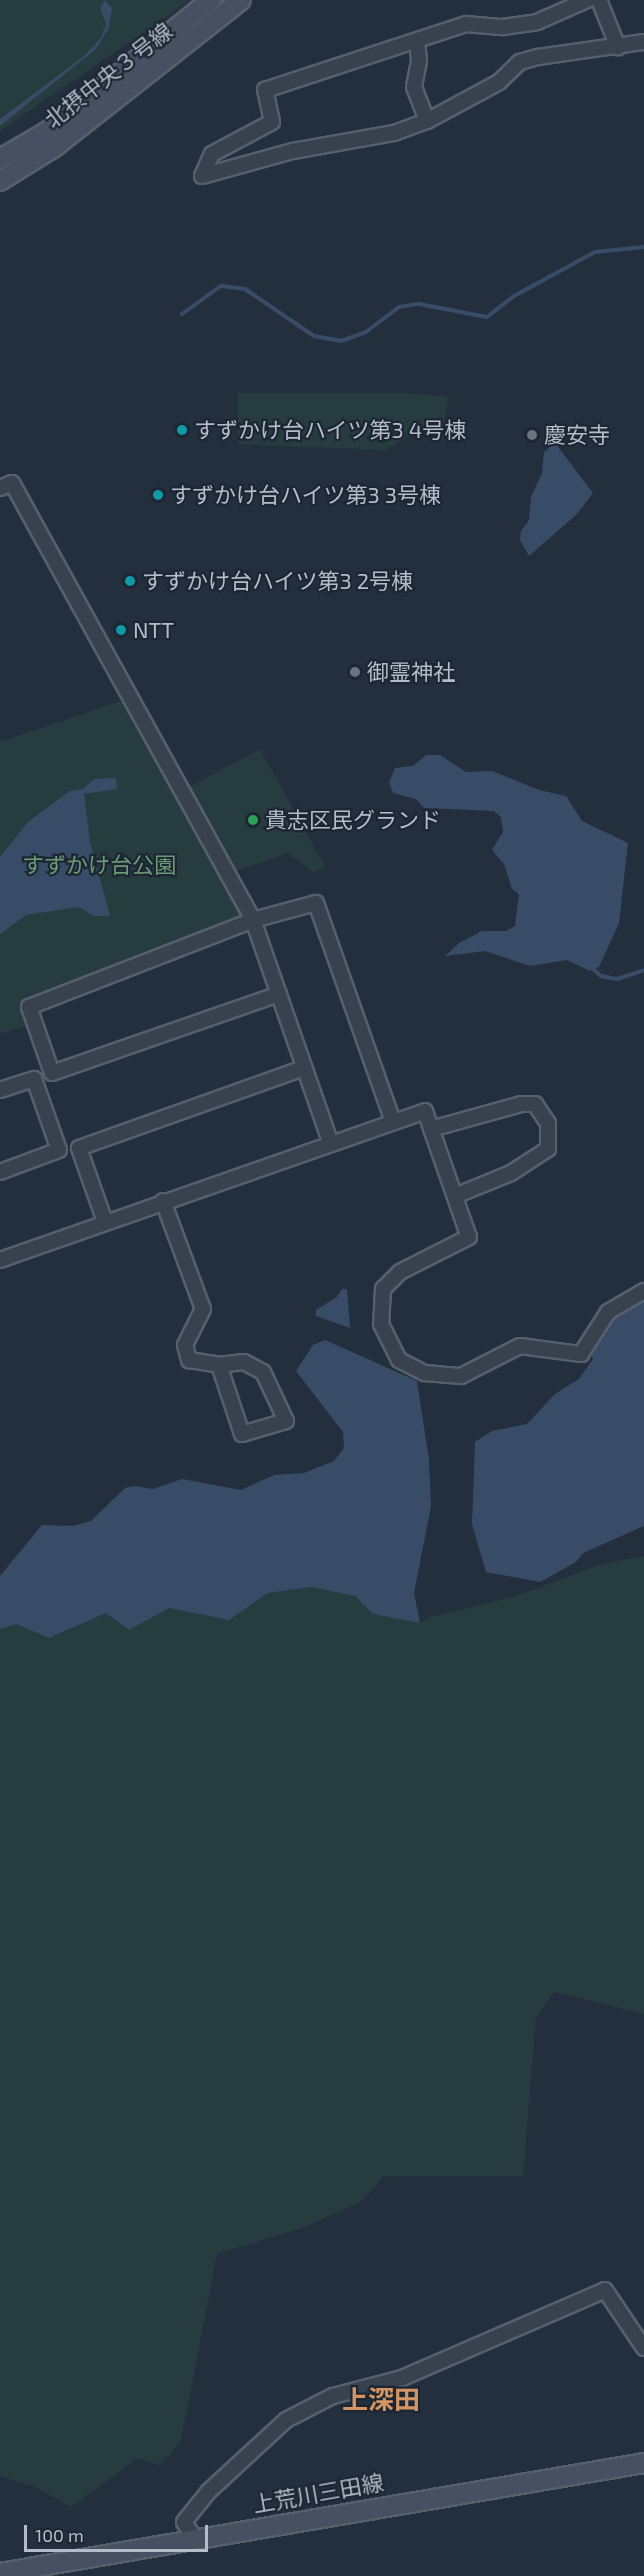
<!DOCTYPE html>
<html>
<head>
<meta charset="utf-8">
<style>
	body { margin:0 }
	#map { position:relative; width:644px; height:2576px; overflow:hidden; background:#242f3e; font-family:"Exo 2","Noto Sans JP",sans-serif }
	div>[style] { position:absolute }
	.green>* { inset:0; background:#263c3f }
	.water>* { inset:0; background:#394c67 }
	.stream>* { height:4px; margin:-2px; padding:0 2px; transform-origin:2px; border-radius:2px; background:#394c67 }
	.roads { filter:drop-shadow(2px 0 #565f6c) drop-shadow(-2px 0 #565f6c) drop-shadow(0 2px #565f6c) drop-shadow(0 -2px #565f6c) }
	.street>* { height:14px; margin:-7px; padding:0 7px; transform-origin:7px; border-radius:7px; background:#38414e }
	.secondary>* { height:18px; margin:-9px; padding:0 9px; transform-origin:9px; border-radius:9px; background:#465061 }
	.dots>* { width:16px; height:16px; translate:-50% -50%; box-sizing:border-box; border:3px solid #1d2633; border-radius:50% }
	span { translate:-50% -50%; white-space:nowrap; text-align:center; line-height:1.15; -webkit-text-stroke:4.5px #1d2633; paint-order:stroke }
	.street-label { font-size:22px; color:#b4bcc9 }
	.poi-label { font-size:22px; color:#b4bcc9 }
	.left { translate:0 -50%; text-align:left }
	.park-label { font-size:22px; color:#6b9a76 }
	.quarter-label { font-size:26px; color:#d59563; font-weight:700 }
	.scale { position:absolute; left:24px; top:2525px; width:184px; height:27px; box-sizing:border-box; border:3px solid #b4bcc9; border-top:0; padding-left:8px; font-size:18px; line-height:21px; white-space:nowrap; color:#b4bcc9; -webkit-text-stroke:4px #1d2633; paint-order:stroke }
</style>
</head>
<body>
<div id="map">
	<div class="green">
		<div style="clip-path:polygon(0 0,191px 0,0 131px)"></div>
		<div style="clip-path:polygon(238px 393px,406px 393px,448px 397px,443px 430px,407px 437px,385px 450px,238px 444px)"></div>
		<div style="clip-path:polygon(121px 701px,241px 915px,23px 1003px,29px 1025px,0 1034px,0 742px)"></div>
		<div style="clip-path:polygon(260px 749px,325px 867px,313px 872px,288px 853px,236px 871px,189px 787px)"></div>
		<div style="clip-path:polygon(644px 1556px,644px 2014px,554px 1992px,536px 2018px,523px 2176px,384px 2176px,362px 2201px,302px 2228px,217px 2254px,181px 2441px,160px 2466px,138px 2458px,71px 2507px,36px 2487px,0 2476px,0 1629px,16px 1624px,49px 1638px,106px 1613px,129px 1630px,169px 1608px,229px 1620px,268px 1593px,311px 1587px,355px 1596px,373px 1614px,420px 1623px,430px 1617px,516px 1596px,602px 1564px)"></div>
	</div>
	<div class="water">
		<div style="clip-path:polygon(105px 0,112px 8px,109px 28px,96px 49px,0 126px,0 119px,84px 56px,101px 38px,106px 24px,100px 8px)"></div>
		<div style="clip-path:polygon(555px 443px,593px 493px,576px 515px,529px 556px,520px 540px,521px 531px,529px 520px,531px 497px,542px 473px,544px 452px)"></div>
		<div style="clip-path:polygon(426px 755px,440px 755px,466px 772px,492px 771px,539px 790px,566px 796px,582px 821px,628px 843px,619px 923px,599px 967px,590px 971px,567px 960px,530px 966px,485px 951px,445px 956px,459px 943px,482px 931px,506px 931px,515px 926px,519px 894px,512px 889px,504px 864px,492px 850px,503px 832px,501px 817px,494px 811px,424px 808px,416px 799px,393px 793px,389px 782px,395px 768px,413px 766px)"></div>
		<div style="clip-path:polygon(116px 778px,117px 789px,84px 794px,90px 842px,110px 916px,94px 916px,79px 907px,26px 915px,0 934px,0 857px,28px 822px,70px 791px,83px 789px,94px 779px)"></div>
		<div style="clip-path:polygon(342px 1289px,347px 1289px,350px 1328px,316px 1316px,316px 1310px,337px 1297px)"></div>
		<div style="clip-path:polygon(644px 1299px,644px 1526px,583px 1553px,576px 1562px,540px 1582px,486px 1572px,472px 1524px,475px 1442px,492px 1431px,527px 1424px,555px 1394px,579px 1379px,593px 1359px,588px 1350px,610px 1317px)"></div>
		<div style="clip-path:polygon(325px 1340px,417px 1381px,429px 1460px,431px 1506px,414px 1593px,420px 1623px,373px 1614px,355px 1596px,311px 1587px,268px 1593px,229px 1620px,169px 1608px,129px 1630px,106px 1613px,49px 1638px,16px 1624px,0 1629px,0 1576px,42px 1525px,73px 1526px,91px 1521px,125px 1488px,134px 1486px,153px 1489px,182px 1479px,241px 1490px,274px 1475px,304px 1473px,334px 1461px,344px 1448px,343px 1432px,296px 1371px,313px 1345px)"></div>
	</div>
	<div class="stream">
		<div style="left:182px;top:314px;width:48px;rotate:-35.7deg"></div>
		<div style="left:221px;top:286px;width:24px;rotate:7deg"></div>
		<div style="left:245px;top:289px;width:83px;rotate:34.3deg"></div>
		<div style="left:314px;top:336px;width:27px;rotate:10deg"></div>
		<div style="left:341px;top:341px;width:27px;rotate:-20deg"></div>
		<div style="left:366px;top:332px;width:41px;rotate:-37.1deg"></div>
		<div style="left:399px;top:307px;width:20px;rotate:-9deg"></div>
		<div style="left:419px;top:304px;width:69px;rotate:10.8deg"></div>
		<div style="left:487px;top:317px;width:34px;rotate:-38deg"></div>
		<div style="left:514px;top:296px;width:92px;rotate:-28.5deg"></div>
		<div style="left:595px;top:252px;width:49px;rotate:-5.8deg"></div>
		<div style="left:594px;top:970px;width:9px;rotate:41deg"></div>
		<div style="left:601px;top:976px;width:16px;rotate:11deg"></div>
		<div style="left:617px;top:979px;width:28px;rotate:-18deg"></div>
	</div>
	<div class="roads">
		<div class="street">
			<div style="left:599px;top:0;width:51px;rotate:68deg"></div>
			<div style="left:417px;top:41px;width:20px;rotate:84deg"></div>
			<div style="left:419px;top:61px;width:26px;rotate:101deg"></div>
			<div style="left:414px;top:87px;width:36px;rotate:69deg"></div>
			<div style="left:202px;top:176px;width:94px;rotate:-15.4deg"></div>
			<div style="left:293px;top:151px;width:103px;rotate:-10.1deg"></div>
			<div style="left:394px;top:133px;width:35px;rotate:-20deg"></div>
			<div style="left:427px;top:121px;width:82px;rotate:-28.4deg"></div>
			<div style="left:499px;top:82px;width:29px;rotate:-44deg"></div>
			<div style="left:520px;top:62px;width:19px;rotate:-16deg"></div>
			<div style="left:538px;top:57px;width:107px;rotate:-8.1deg"></div>
			<div style="left:202px;top:176px;width:24px;rotate:-66deg"></div>
			<div style="left:212px;top:154px;width:68px;rotate:-28.1deg"></div>
			<div style="left:272px;top:122px;width:33px;rotate:-102deg"></div>
			<div style="left:265px;top:90px;width:212px;rotate:-18.2deg"></div>
			<div style="left:466px;top:24px;width:37px;rotate:5deg"></div>
			<div style="left:503px;top:27px;width:34px;rotate:-8deg"></div>
			<div style="left:537px;top:22px;width:55px;rotate:-23.7deg"></div>
			<div style="left:0;top:488px;width:13px;rotate:-23deg"></div>
			<div style="left:12px;top:483px;width:499px;rotate:61.1deg"></div>
			<div style="left:253px;top:920px;width:234px;rotate:70.8deg"></div>
			<div style="left:279px;top:994px;width:240px;rotate:160.8deg"></div>
			<div style="left:52px;top:1073px;width:70px;rotate:-109.2deg"></div>
			<div style="left:29px;top:1007px;width:240px;rotate:-21.2deg"></div>
			<div style="left:253px;top:920px;width:65px;rotate:-15.1deg"></div>
			<div style="left:316px;top:903px;width:232px;rotate:70.6deg"></div>
			<div style="left:0;top:1090px;width:36px;rotate:-18deg"></div>
			<div style="left:34px;top:1079px;width:75px;rotate:70.6deg"></div>
			<div style="left:59px;top:1150px;width:63px;rotate:159.6deg"></div>
			<div style="left:431px;top:1129px;width:93px;rotate:-15.5deg"></div>
			<div style="left:521px;top:1104px;width:14px"></div>
			<div style="left:535px;top:1104px;width:23px;rotate:56deg"></div>
			<div style="left:548px;top:1123px;width:26px;rotate:90deg"></div>
			<div style="left:548px;top:1149px;width:44px;rotate:147deg"></div>
			<div style="left:511px;top:1173px;width:61px;rotate:157.7deg"></div>
			<div style="left:163px;top:1201px;width:115px;rotate:69.7deg"></div>
			<div style="left:203px;top:1309px;width:40px;rotate:116.6deg"></div>
			<div style="left:185px;top:1345px;width:16px;rotate:75deg"></div>
			<div style="left:189px;top:1360px;width:30px;rotate:9deg"></div>
			<div style="left:219px;top:1365px;width:25px;rotate:-7deg"></div>
			<div style="left:244px;top:1362px;width:21px;rotate:28deg"></div>
			<div style="left:263px;top:1372px;width:54px;rotate:64.9deg"></div>
			<div style="left:286px;top:1421px;width:46px;rotate:163.5deg"></div>
			<div style="left:242px;top:1434px;width:73px;rotate:-108.4deg"></div>
			<div style="left:105px;top:1222px;width:78px;rotate:-109.4deg"></div>
			<div style="left:79px;top:1148px;width:239px;rotate:-19.6deg"></div>
			<div style="left:0;top:1260px;width:450px;rotate:-19.3deg"></div>
			<div style="left:425px;top:1111px;width:133px;rotate:70.8deg"></div>
			<div style="left:469px;top:1237px;width:77px;rotate:153.1deg"></div>
			<div style="left:400px;top:1272px;width:24px;rotate:135deg"></div>
			<div style="left:383px;top:1289px;width:35px;rotate:93deg"></div>
			<div style="left:381px;top:1324px;width:40px;rotate:63.4deg"></div>
			<div style="left:399px;top:1360px;width:29px;rotate:27deg"></div>
			<div style="left:425px;top:1373px;width:36px;rotate:5deg"></div>
			<div style="left:461px;top:1376px;width:66px;rotate:-27deg"></div>
			<div style="left:520px;top:1346px;width:62px;rotate:7.5deg"></div>
			<div style="left:581px;top:1354px;width:50px;rotate:-57.3deg"></div>
			<div style="left:608px;top:1312px;width:42px;rotate:-30.3deg"></div>
			<div style="left:195px;top:2538px;width:19px;rotate:-125deg"></div>
			<div style="left:184px;top:2522px;width:38px;rotate:-51deg"></div>
			<div style="left:208px;top:2492px;width:106px;rotate:-42.7deg"></div>
			<div style="left:286px;top:2420px;width:53px;rotate:-27.1deg"></div>
			<div style="left:333px;top:2396px;width:71px;rotate:-14.6deg"></div>
			<div style="left:402px;top:2378px;width:221px;rotate:-23.4deg"></div>
			<div style="left:605px;top:2290px;width:70px;rotate:56.1deg"></div>
		</div>
		<div class="secondary">
			<div style="left:0;top:159px;width:56px;rotate:-30.3deg"></div>
			<div style="left:48px;top:131px;width:209px;rotate:-38.8deg"></div>
			<div style="left:0;top:181px;width:62px;rotate:-31.9deg"></div>
			<div style="left:53px;top:148px;width:239px;rotate:-38.2deg"></div>
			<div style="left:0;top:2573px;width:653px;rotate:-9.69deg"></div>
		</div>
	</div>
	<div class="dots">
		<div style="left:182px;top:430px;background:#0f9aa8"></div>
		<div style="left:532px;top:435px;background:#6b7280"></div>
		<div style="left:158px;top:495px;background:#0f9aa8"></div>
		<div style="left:130px;top:581px;background:#0f9aa8"></div>
		<div style="left:121px;top:630px;background:#0f9aa8"></div>
		<div style="left:355px;top:672px;background:#6b7280"></div>
		<div style="left:253px;top:820px;background:#2e9e5b"></div>
	</div>
	<div class="street-label">
		<span style="left:108px;top:75px;rotate:-38deg">北摂中央３号線</span>
		<span style="left:318px;top:2493px;rotate:-10deg">上荒川三田線</span>
	</div>
	<div class="poi-label">
		<span class="left" style="left:194px;top:430px">すずかけ台ハイツ第3 4号棟</span>
		<span class="left" style="left:544px;top:435px">慶安寺</span>
		<span class="left" style="left:170px;top:495px">すずかけ台ハイツ第3 3号棟</span>
		<span class="left" style="left:142px;top:581px">すずかけ台ハイツ第3 2号棟</span>
		<span class="left" style="left:133px;top:630px">NTT</span>
		<span class="left" style="left:367px;top:672px">御霊神社</span>
		<span class="left" style="left:265px;top:820px">貴志区民グランド</span>
	</div>
	<div class="park-label">
		<span style="left:99px;top:865px">すずかけ台公園</span>
	</div>
	<div class="quarter-label">
		<span style="left:381px;top:2399px">上深田</span>
	</div>
	<div class="scale">100 m</div>
</div>
</body>
</html>
